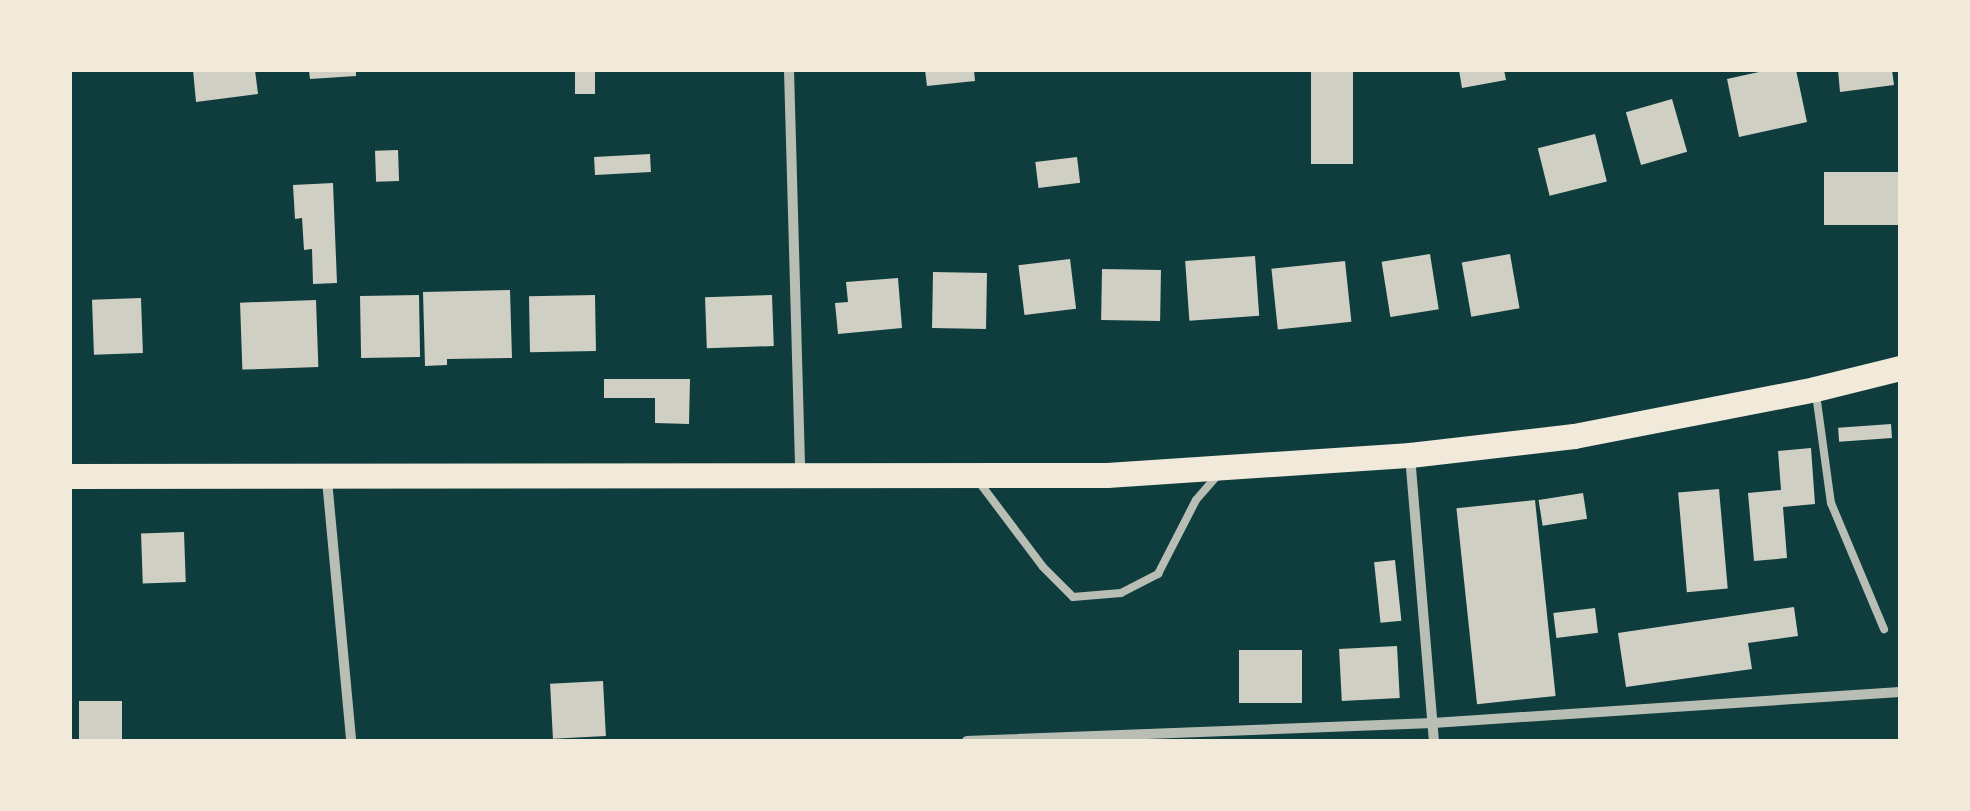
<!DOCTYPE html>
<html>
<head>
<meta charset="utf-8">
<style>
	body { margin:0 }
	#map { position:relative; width:1970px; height:811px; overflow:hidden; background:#0f3d3e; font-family:Literata,serif }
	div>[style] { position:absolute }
	.building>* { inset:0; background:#cfcfc3; transform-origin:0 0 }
	.service>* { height:8px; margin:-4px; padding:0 4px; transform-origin:4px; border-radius:4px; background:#b8beb3 }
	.minor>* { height:10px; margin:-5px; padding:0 5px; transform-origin:5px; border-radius:5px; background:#b8beb3 }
	.primary>* { height:25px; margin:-12.5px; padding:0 12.5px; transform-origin:12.5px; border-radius:12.5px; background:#f1e9da }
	span { translate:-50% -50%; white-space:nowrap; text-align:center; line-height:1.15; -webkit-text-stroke:10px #f1e9da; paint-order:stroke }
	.frame { position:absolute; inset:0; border:72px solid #f1e9da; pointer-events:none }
</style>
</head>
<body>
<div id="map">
	<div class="building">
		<div style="clip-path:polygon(193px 70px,255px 70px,258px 94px,196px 102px)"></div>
		<div style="clip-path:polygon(309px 70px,356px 70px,356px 76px,310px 79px)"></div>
		<div style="left:575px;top:70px;width:20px;height:24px"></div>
		<div style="clip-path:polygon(925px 70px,974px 70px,975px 81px,927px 86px)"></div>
		<div style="left:1311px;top:70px;width:42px;height:94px"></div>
		<div style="clip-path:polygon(1459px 70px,1504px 70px,1506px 80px,1462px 88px)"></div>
		<div style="clip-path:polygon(1768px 70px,1796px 70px,1807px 122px,1739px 137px,1727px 79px)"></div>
		<div style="clip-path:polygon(1838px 70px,1892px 70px,1894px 85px,1840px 92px)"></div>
		<div style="left:1672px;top:99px;width:55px;height:48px;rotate:74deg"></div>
		<div style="left:1595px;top:134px;width:49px;height:59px;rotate:76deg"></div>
		<div style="left:398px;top:150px;width:31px;height:23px;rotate:88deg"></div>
		<div style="left:650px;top:154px;width:18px;height:56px;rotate:87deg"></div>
		<div style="left:1077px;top:157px;width:26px;height:42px;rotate:83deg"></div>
		<div style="left:1900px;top:172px;width:53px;height:76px;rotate:90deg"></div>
		<div style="clip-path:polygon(333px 183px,337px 283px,313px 284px,312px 249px,304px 250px,302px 218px,295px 219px,293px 185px)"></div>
		<div style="left:1430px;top:254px;width:56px;height:49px;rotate:81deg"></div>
		<div style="left:1510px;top:254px;width:55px;height:49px;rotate:80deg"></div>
		<div style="left:1255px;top:256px;width:60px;height:70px;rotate:86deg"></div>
		<div style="left:1070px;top:259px;width:50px;height:52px;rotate:83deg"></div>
		<div style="left:1345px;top:261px;width:61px;height:74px;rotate:84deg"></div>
		<div style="left:1102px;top:269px;width:59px;height:51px;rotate:1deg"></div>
		<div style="left:933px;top:272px;width:54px;height:56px;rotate:1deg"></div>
		<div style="clip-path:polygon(898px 278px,902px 328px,838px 334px,835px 303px,848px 302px,846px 282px)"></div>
		<div style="clip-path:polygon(510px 290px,512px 358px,447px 359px,447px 365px,425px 366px,423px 292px)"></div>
		<div style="left:419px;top:295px;width:62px;height:59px;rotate:89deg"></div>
		<div style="left:595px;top:295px;width:56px;height:66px;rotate:89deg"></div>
		<div style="left:772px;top:295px;width:51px;height:67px;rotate:88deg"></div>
		<div style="left:141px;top:298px;width:55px;height:49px;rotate:88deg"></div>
		<div style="left:316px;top:300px;width:67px;height:76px;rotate:88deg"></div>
		<div style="clip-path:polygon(604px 379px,690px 379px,689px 424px,655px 423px,655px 398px,604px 398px)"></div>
		<div style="left:1891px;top:424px;width:14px;height:53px;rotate:86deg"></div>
		<div style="clip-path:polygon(1811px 448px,1815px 504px,1783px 507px,1787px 558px,1754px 561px,1748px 493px,1781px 490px,1778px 451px)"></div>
		<div style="left:1719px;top:489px;width:100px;height:41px;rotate:85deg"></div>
		<div style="left:1583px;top:493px;width:26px;height:45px;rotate:81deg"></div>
		<div style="left:1535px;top:500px;width:197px;height:79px;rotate:84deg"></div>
		<div style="left:184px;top:532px;width:50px;height:43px;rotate:88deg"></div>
		<div style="left:1395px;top:560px;width:61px;height:21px;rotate:84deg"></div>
		<div style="clip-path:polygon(1794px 607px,1798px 636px,1748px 643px,1752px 669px,1626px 687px,1618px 633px)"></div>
		<div style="left:1595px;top:608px;width:25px;height:42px;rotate:83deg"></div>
		<div style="left:1397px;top:646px;width:52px;height:58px;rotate:87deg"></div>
		<div style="left:1239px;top:650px;width:63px;height:53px"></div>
		<div style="left:603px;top:681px;width:55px;height:53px;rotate:87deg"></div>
		<div style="left:79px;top:701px;width:43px;height:40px"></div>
	</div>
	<div class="service">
		<div style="left:1816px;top:394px;width:110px;rotate:82.2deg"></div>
		<div style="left:1831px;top:503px;width:137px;rotate:67.2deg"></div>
		<div style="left:979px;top:482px;width:106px;rotate:53deg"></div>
		<div style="left:1043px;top:567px;width:42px;rotate:45deg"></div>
		<div style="left:1073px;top:597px;width:48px;rotate:-4.8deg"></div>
		<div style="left:1121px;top:593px;width:42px;rotate:-27.2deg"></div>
		<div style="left:1158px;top:574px;width:83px;rotate:-62.8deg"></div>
		<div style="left:1196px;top:500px;width:35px;rotate:-49deg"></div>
	</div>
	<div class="minor">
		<div style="left:789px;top:70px;width:404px;rotate:88.4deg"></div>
		<div style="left:1410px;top:456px;width:286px;rotate:85.2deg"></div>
		<div style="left:327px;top:480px;width:262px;rotate:84.7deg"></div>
		<div style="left:967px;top:741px;width:466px;rotate:-2.2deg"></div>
		<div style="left:1433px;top:723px;width:468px;rotate:-3.8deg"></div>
	</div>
	<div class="primary">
		<div style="left:70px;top:476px;width:1037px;rotate:-0.06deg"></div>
		<div style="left:1107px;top:475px;width:304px;rotate:-3.8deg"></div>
		<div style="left:1410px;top:455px;width:165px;rotate:-6.6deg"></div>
		<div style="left:1574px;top:436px;width:246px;rotate:-11deg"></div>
		<div style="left:1815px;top:389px;width:88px;rotate:-13.9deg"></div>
	</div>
	<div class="frame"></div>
</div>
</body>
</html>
